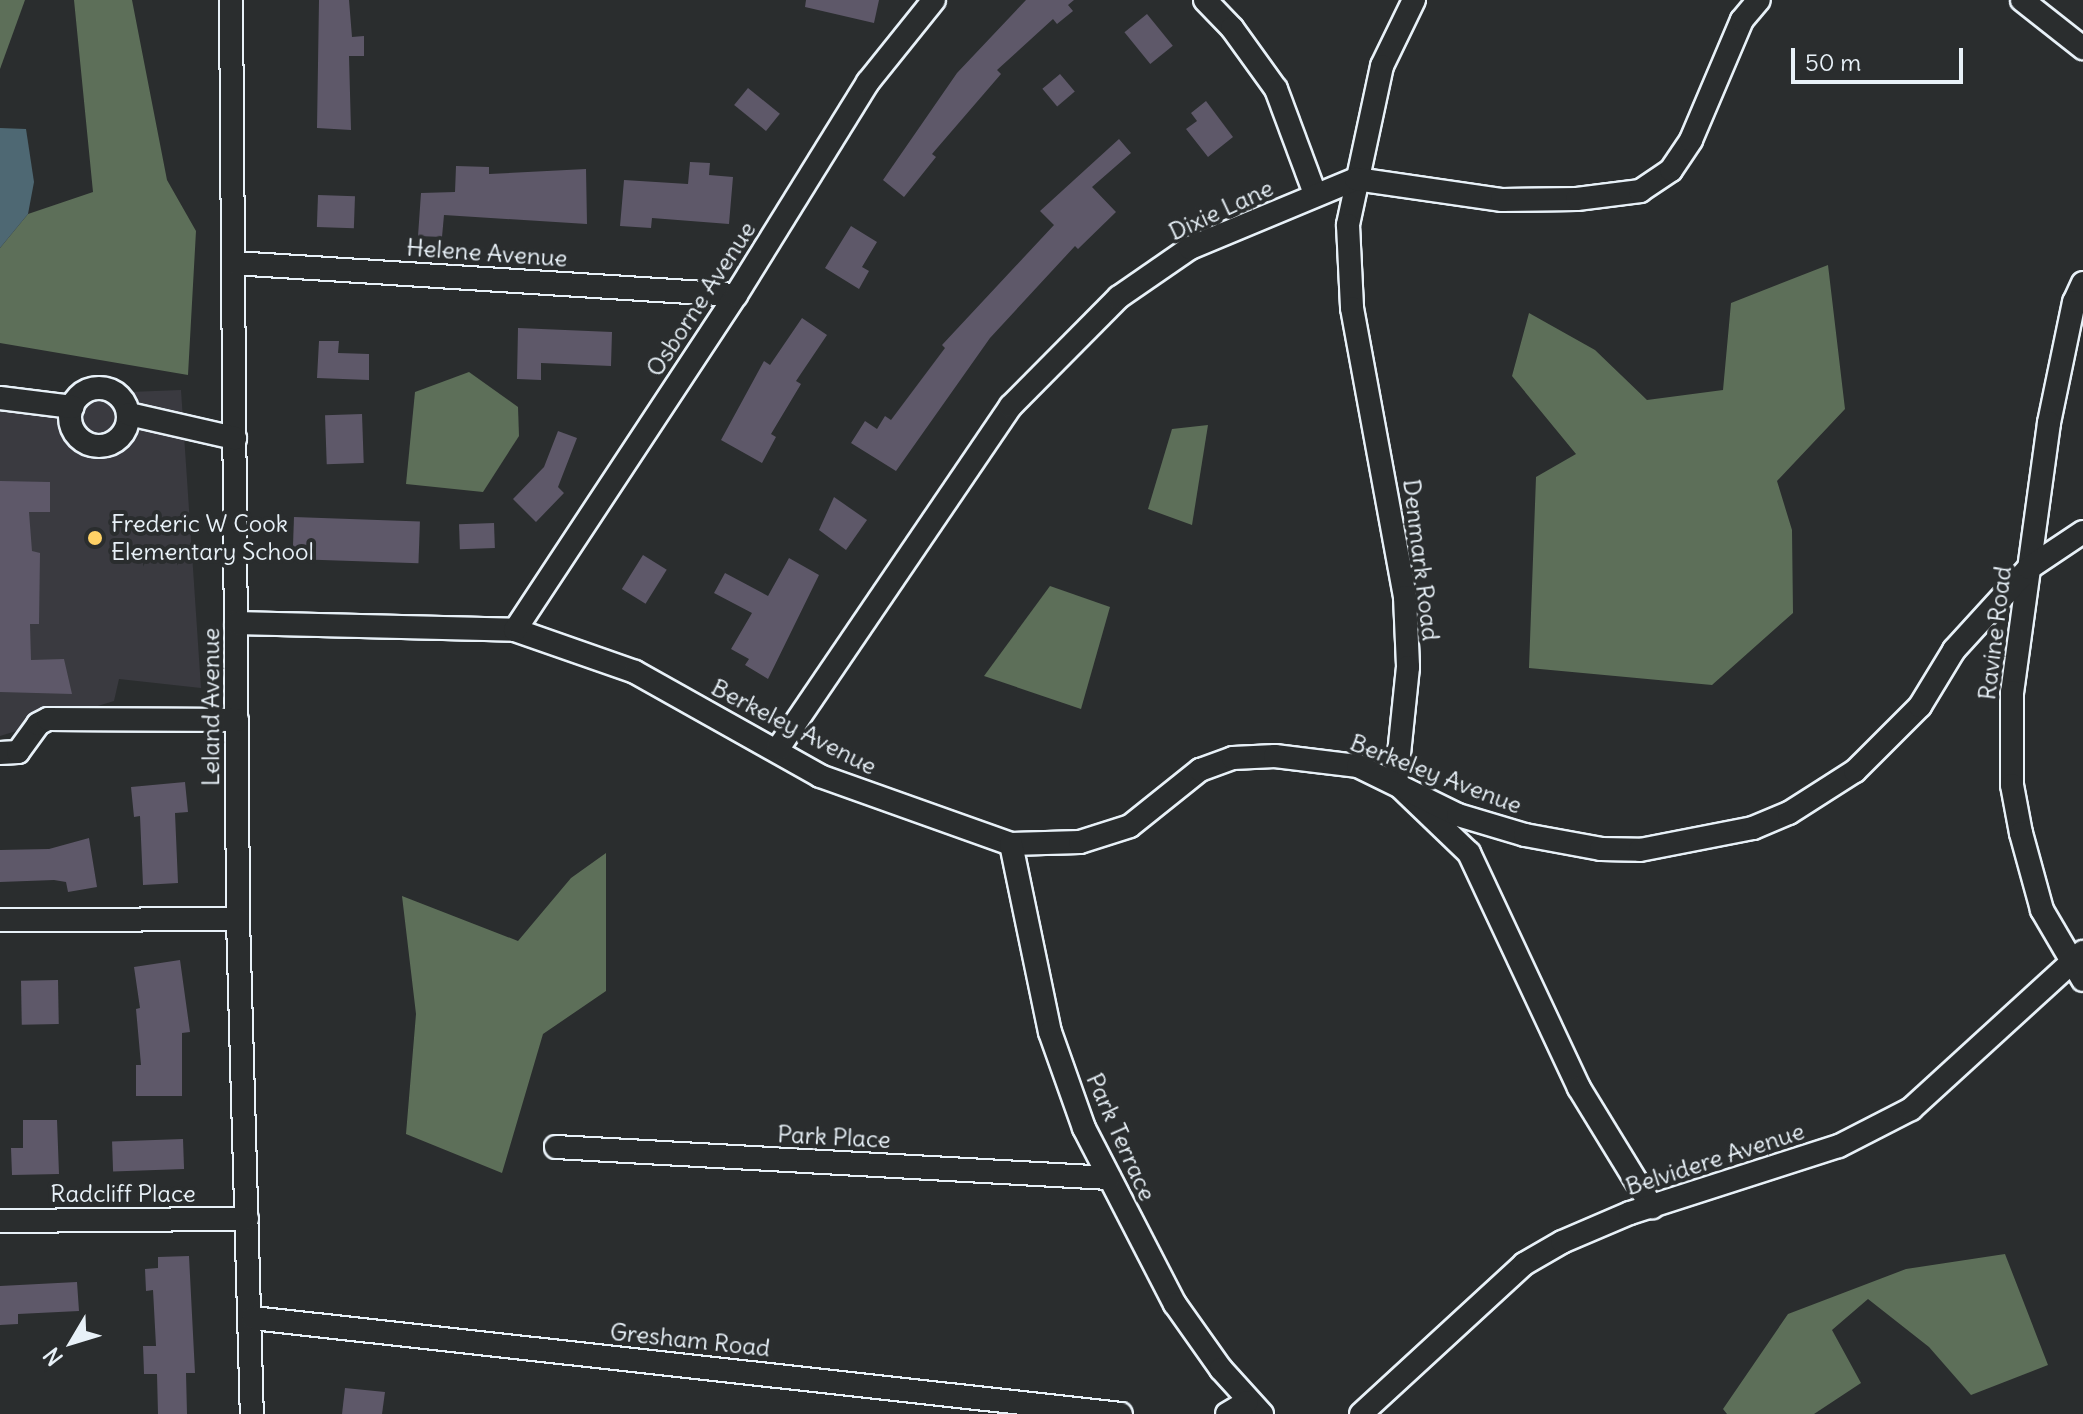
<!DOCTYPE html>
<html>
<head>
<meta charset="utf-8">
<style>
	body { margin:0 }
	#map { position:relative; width:2083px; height:1414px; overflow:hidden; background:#2a2d2e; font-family:Delius,sans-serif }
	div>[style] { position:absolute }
	.built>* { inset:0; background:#3a3a40 }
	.green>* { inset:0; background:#5d6f59 }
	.water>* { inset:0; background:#4e6873 }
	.building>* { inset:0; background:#5e5869; transform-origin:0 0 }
	.roads { filter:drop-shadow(2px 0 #e8f1f8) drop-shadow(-2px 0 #e8f1f8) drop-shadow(0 2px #e8f1f8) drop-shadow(0 -2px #e8f1f8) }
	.minor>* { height:22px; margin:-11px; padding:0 11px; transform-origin:11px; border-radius:11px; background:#2a2d2e }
	.minor>.ring { margin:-11px; padding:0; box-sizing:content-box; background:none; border:22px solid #2a2d2e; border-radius:50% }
	.dots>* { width:22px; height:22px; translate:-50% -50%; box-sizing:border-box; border:4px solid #2a2d2e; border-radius:50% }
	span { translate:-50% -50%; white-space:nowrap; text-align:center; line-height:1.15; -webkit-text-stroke:8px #2a2d2e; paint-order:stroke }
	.street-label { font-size:24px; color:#e8f1f8 }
	.poi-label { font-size:24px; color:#e8f1f8 }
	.left { translate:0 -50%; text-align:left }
	.north { position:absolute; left:32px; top:1302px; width:80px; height:80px; -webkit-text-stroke:6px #2a2d2e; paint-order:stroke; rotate:232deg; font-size:22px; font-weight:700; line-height:32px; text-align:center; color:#e8f1f8 }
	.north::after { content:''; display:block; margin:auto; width:28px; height:36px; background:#e8f1f8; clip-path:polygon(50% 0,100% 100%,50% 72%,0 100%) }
	.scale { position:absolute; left:1791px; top:48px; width:172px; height:36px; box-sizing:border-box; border:4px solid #e8f1f8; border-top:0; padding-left:10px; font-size:24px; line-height:28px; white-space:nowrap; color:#e8f1f8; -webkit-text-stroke:6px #2a2d2e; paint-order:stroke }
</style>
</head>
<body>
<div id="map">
	<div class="built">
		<div style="clip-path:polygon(181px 390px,201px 688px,119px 679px,114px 701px,0 736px,0 397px)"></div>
	</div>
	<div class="green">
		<div style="clip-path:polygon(0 0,25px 0,0 69px)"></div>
		<div style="clip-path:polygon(74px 0,132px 0,167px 180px,196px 231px,188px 375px,0 343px,0 248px,28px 214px,93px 192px)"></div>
		<div style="clip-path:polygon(1828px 265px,1845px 409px,1777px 481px,1792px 530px,1793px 613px,1712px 685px,1529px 668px,1536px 477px,1576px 454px,1512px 376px,1529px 313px,1595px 350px,1647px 400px,1723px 390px,1731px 303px)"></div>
		<div style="clip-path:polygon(469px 372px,518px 407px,519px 436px,483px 492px,406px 484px,415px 392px)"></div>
		<div style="clip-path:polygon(1208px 425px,1192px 525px,1148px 509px,1172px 429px)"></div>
		<div style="clip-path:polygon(1050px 586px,1110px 607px,1081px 709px,984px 676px)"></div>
		<div style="clip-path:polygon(606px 853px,606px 991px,543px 1034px,502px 1173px,406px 1134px,416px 1014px,402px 896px,518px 941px,571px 878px)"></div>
		<div style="clip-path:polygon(2005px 1254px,2048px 1365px,1971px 1395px,1929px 1347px,1868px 1299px,1832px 1330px,1861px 1383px,1814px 1414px,1727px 1414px,1723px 1409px,1788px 1314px,1906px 1269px)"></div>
	</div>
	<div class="water">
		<div style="clip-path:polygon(0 128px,26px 129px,34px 182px,28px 214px,0 248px)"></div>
	</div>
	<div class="building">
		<div style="clip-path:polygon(319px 0,349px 0,352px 37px,364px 36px,364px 56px,349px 56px,351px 130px,317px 128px)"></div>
		<div style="clip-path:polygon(806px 0,879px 0,874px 23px,805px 7px)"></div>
		<div style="clip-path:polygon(1026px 0,1074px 0,1068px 5px,1073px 11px,1057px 24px,1053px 19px,997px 70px,1001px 74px,932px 154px,936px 157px,904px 197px,883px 180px,957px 73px)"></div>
		<div style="left:1147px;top:14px;width:41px;height:29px;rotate:51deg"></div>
		<div style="left:1060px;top:74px;width:23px;height:23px;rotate:50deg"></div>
		<div style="left:748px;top:88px;width:41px;height:22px;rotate:39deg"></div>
		<div style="clip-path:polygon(1206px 101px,1233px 137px,1208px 157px,1186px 129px,1197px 121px,1191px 113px)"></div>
		<div style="clip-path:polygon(1119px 139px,1131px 153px,1092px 187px,1116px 212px,1078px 249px,1075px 246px,990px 338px,896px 471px,851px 443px,865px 421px,877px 429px,885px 416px,891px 420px,945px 348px,942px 345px,1054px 225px,1040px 211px)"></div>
		<div style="clip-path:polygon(690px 162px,710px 163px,709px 175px,733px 177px,729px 224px,652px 218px,651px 228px,620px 226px,624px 180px,688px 184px)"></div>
		<div style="clip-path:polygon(456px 166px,489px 167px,489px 174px,586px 169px,587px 224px,444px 215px,442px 237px,418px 236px,421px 193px,455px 192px)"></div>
		<div style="left:318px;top:195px;width:37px;height:32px;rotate:2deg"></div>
		<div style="clip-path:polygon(851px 226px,877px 242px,862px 267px,869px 271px,859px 289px,825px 268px)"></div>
		<div style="clip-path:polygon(802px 318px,827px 335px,796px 381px,801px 384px,771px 434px,776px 437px,762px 463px,721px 440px,764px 361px,770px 365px)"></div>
		<div style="clip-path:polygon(518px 328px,612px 332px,611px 366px,541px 363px,541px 380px,517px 379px)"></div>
		<div style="clip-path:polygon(319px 341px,339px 341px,338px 353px,369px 354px,369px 380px,317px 378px)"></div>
		<div style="left:362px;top:414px;width:49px;height:37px;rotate:88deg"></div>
		<div style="clip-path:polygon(558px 431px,577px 438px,558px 487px,564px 493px,536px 522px,513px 499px,544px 467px)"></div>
		<div style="clip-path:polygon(0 481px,50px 482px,50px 512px,29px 512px,32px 551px,40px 553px,39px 624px,30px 624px,31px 660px,64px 659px,72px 694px,0 692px)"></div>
		<div style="clip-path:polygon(834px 497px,867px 520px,846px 550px,819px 530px)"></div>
		<div style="left:294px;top:517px;width:126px;height:42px;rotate:2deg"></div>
		<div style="left:494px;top:523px;width:25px;height:35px;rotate:88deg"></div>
		<div style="left:643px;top:555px;width:28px;height:40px;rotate:32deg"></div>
		<div style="clip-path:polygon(789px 558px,819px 575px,768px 679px,745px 665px,749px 659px,731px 649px,752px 613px,714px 593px,725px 573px,768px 596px)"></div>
		<div style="clip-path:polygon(185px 782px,188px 812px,175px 813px,178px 883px,143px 885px,140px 816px,134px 817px,131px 787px)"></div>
		<div style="clip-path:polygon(89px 838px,97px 887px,68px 892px,66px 882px,54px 880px,0 882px,0 850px,49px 849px)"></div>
		<div style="clip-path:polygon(180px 960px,190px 1032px,182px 1033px,182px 1096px,136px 1096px,136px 1065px,141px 1065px,136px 1009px,140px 1008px,134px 967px)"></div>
		<div style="left:58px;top:980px;width:44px;height:37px;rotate:89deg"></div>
		<div style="clip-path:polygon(23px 1120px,57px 1120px,59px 1174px,12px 1175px,11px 1148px,23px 1148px)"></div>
		<div style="left:183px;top:1139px;width:30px;height:71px;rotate:88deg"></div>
		<div style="clip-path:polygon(189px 1256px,195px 1373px,186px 1373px,187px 1414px,158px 1414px,157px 1374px,144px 1374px,143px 1346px,156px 1346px,153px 1290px,146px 1291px,145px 1269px,158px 1268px,158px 1257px)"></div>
		<div style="clip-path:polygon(77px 1282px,79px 1311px,18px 1314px,18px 1324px,0 1325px,0 1286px)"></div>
		<div style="clip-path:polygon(345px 1388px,385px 1392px,382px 1414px,342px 1414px)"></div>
	</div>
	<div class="roads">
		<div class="minor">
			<div style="left:231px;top:0;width:919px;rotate:89.56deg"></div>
			<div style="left:238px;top:919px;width:495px;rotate:88.4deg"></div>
			<div style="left:1205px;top:0;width:39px;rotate:46deg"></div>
			<div style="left:1232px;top:28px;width:75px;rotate:54.2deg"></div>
			<div style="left:1276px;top:89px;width:112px;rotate:69.6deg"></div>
			<div style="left:1414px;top:0;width:73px;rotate:115.9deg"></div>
			<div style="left:1382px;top:66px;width:163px;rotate:102.1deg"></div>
			<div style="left:1348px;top:225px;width:83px;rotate:87.2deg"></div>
			<div style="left:1352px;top:308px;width:294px;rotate:79.6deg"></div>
			<div style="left:1405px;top:597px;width:70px;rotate:87.5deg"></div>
			<div style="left:1408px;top:667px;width:117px;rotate:95.9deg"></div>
			<div style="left:1396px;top:783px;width:101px;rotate:43.8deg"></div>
			<div style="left:1469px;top:853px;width:259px;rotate:64.9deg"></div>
			<div style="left:1579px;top:1088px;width:140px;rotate:58.5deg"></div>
			<div style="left:2022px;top:0;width:78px;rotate:38.2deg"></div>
			<div style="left:234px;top:263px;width:503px;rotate:3.65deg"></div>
			<div style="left:2083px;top:283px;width:21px;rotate:115deg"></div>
			<div style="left:2074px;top:302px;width:124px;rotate:101.7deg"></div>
			<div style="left:2049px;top:423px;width:272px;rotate:97.8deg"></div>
			<div style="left:2012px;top:692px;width:93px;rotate:90deg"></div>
			<div style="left:2012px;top:785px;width:49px;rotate:79.4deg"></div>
			<div style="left:2021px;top:833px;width:80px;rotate:74.7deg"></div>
			<div style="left:2042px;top:910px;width:81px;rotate:59.6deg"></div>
			<div class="ring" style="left:70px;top:388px;width:36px;height:36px"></div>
			<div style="left:0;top:398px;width:73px;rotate:7.1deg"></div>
			<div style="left:129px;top:414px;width:109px;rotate:12.8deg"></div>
			<div style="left:236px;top:623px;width:279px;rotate:1.4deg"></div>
			<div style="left:515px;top:630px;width:127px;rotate:19.3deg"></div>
			<div style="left:635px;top:672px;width:212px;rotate:29.3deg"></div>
			<div style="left:820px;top:776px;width:203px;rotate:19.6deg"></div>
			<div style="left:1011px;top:844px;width:69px;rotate:-1.7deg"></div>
			<div style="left:1080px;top:842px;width:52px;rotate:-17.7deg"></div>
			<div style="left:1130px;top:826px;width:90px;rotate:-38.7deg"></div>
			<div style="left:1200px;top:770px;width:35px;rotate:-20deg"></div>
			<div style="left:1233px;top:758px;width:42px;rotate:-2.7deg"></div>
			<div style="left:1275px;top:756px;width:84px;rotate:6.9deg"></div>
			<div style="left:1358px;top:766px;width:111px;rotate:26.1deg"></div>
			<div style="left:1458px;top:815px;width:70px;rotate:16.6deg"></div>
			<div style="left:1525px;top:835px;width:77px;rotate:10.4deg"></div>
			<div style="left:1601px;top:849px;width:39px;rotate:1deg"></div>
			<div style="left:1640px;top:850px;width:115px;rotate:-11deg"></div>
			<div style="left:1753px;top:828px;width:39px;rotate:-23deg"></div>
			<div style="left:1789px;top:813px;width:78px;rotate:-32.5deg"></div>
			<div style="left:1855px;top:771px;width:92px;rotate:-45deg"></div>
			<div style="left:1920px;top:706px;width:66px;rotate:-58.7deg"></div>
			<div style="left:1954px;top:650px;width:111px;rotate:-47.6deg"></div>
			<div style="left:2029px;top:568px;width:65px;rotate:-33.7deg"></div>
			<div style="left:515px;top:630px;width:401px;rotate:-56.6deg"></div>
			<div style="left:736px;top:295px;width:251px;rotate:-58.2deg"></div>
			<div style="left:868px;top:82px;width:105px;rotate:-51.2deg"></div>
			<div style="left:777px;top:750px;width:416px;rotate:-55.8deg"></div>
			<div style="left:1011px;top:406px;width:153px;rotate:-45.3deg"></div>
			<div style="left:1119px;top:297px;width:86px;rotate:-34.6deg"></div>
			<div style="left:1190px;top:248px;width:180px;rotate:-22.6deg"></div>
			<div style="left:1356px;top:179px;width:148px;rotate:8.2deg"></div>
			<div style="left:1502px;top:200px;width:75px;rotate:-0.8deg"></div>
			<div style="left:1577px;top:199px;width:64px;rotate:-7.2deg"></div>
			<div style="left:1640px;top:191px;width:37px;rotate:-34deg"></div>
			<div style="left:1671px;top:170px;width:36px;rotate:-56deg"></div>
			<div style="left:1691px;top:140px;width:130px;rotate:-67deg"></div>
			<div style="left:1742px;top:20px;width:26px;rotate:-50deg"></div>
			<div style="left:0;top:753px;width:18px;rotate:-3deg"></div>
			<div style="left:18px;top:752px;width:34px;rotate:-54deg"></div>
			<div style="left:38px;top:724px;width:11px;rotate:-27deg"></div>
			<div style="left:48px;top:719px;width:189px;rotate:0.3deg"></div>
			<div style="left:1011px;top:844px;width:192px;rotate:78.3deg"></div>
			<div style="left:1050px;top:1032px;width:102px;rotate:70.5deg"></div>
			<div style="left:1084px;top:1128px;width:198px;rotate:62.7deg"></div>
			<div style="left:1175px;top:1304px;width:80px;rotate:54.7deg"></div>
			<div style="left:1221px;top:1369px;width:61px;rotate:47.7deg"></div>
			<div style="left:0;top:920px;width:238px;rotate:-0.2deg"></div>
			<div style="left:556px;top:1147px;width:554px;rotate:3.21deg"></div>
			<div style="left:0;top:1221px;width:247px;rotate:-0.5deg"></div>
			<div style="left:253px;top:1318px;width:873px;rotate:6.31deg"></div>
			<div style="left:1227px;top:1414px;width:23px;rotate:-31deg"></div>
			<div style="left:1361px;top:1414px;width:222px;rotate:-42.6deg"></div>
			<div style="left:1524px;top:1264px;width:44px;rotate:-30.1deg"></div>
			<div style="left:1562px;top:1242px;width:74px;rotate:-23.1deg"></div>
			<div style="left:1630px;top:1213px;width:219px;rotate:-17.8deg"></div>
			<div style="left:1839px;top:1146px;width:81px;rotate:-27.2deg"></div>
			<div style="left:1911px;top:1109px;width:233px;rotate:-42.4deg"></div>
		</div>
	</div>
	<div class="dots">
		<div style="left:95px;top:538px;background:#ffd166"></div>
	</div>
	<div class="street-label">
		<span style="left:1221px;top:210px;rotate:-25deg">Dixie Lane</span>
		<span style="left:487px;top:253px;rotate:4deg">Helene Avenue</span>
		<span style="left:701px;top:299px;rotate:-57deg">Osborne Avenue</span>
		<span style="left:1421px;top:560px;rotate:83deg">Denmark Road</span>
		<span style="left:1995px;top:633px;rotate:-83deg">Ravine Road</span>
		<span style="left:211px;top:707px;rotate:-90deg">Leland Avenue</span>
		<span style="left:794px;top:727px;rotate:27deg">Berkeley Avenue</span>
		<span style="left:1436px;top:774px;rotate:21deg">Berkeley Avenue</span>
		<span style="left:834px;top:1137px;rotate:3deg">Park Place</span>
		<span style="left:1121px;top:1137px;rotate:66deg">Park Terrace</span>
		<span style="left:1715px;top:1159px;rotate:-18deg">Belvidere Avenue</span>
		<span style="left:123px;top:1194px">Radcliff Place</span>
		<span style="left:690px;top:1340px;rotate:6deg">Gresham Road</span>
	</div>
	<div class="poi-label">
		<span class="left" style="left:111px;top:538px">Frederic W Cook<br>Elementary School</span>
	</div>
	<div class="north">N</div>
	<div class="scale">50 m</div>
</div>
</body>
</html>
